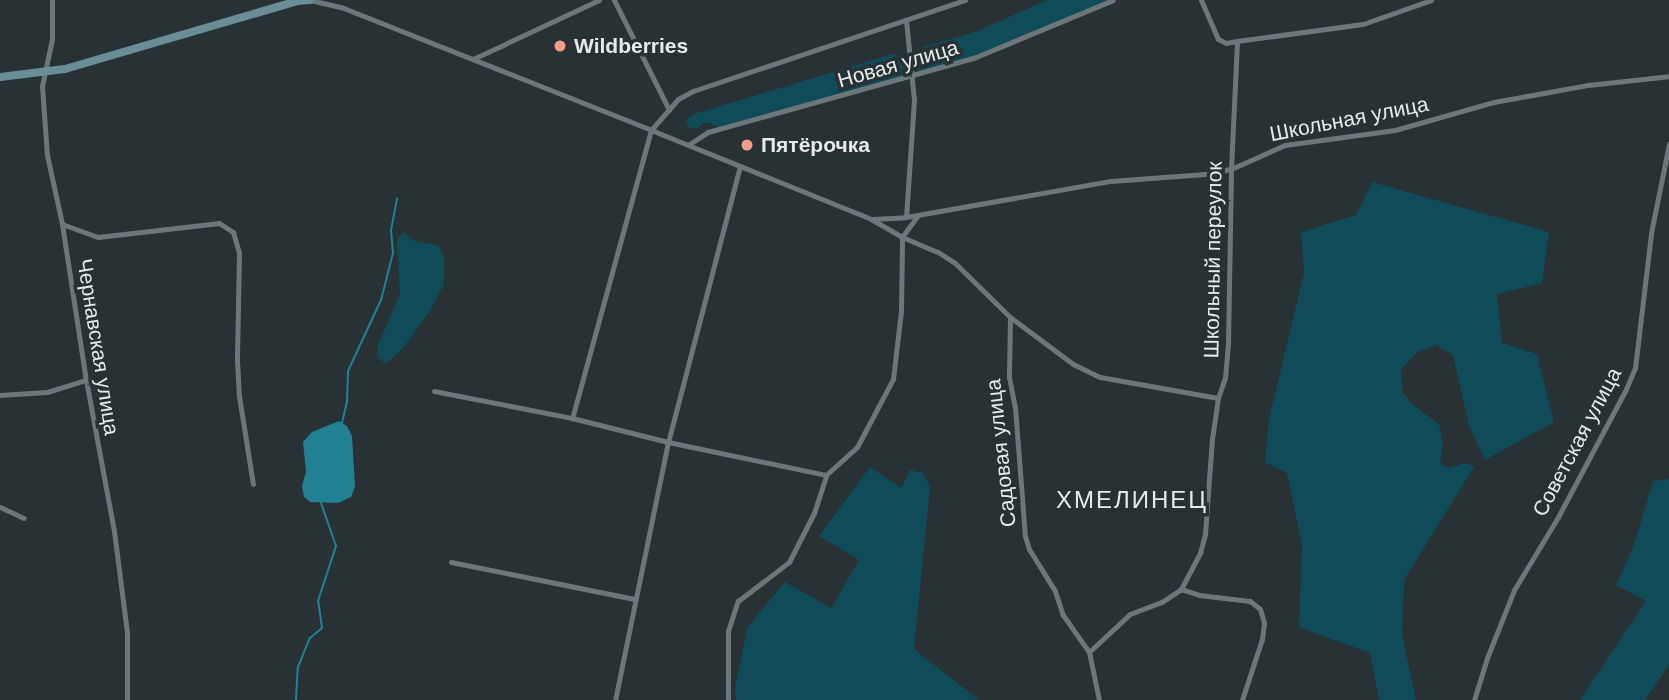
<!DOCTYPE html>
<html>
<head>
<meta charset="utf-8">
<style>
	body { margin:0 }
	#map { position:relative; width:1669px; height:700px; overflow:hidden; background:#283134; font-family:Arial,sans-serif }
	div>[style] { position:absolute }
	.green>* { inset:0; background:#104c57 }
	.water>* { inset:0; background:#228093 }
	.stream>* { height:2px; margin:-1px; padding:0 1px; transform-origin:1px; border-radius:1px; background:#228093 }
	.street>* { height:5px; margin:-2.5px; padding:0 2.5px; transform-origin:2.5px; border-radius:2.5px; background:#6d777a }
	.secondary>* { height:8px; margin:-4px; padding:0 4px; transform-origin:4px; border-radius:4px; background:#6b8e96 }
	.dots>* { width:19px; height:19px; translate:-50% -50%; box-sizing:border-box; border:4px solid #283134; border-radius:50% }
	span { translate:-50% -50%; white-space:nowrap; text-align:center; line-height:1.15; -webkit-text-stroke:7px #283134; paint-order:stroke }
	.poi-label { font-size:21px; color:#e5ebec; font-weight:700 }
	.left { translate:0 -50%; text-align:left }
	.street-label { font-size:21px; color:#e5ebec }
	.quarter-label { font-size:24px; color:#e5ebec; letter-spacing:2px }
</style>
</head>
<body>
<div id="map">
	<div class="green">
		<div style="clip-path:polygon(1047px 0,1108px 0,978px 55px,918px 72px,916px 68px,917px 53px,923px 47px,975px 32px)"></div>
		<div style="clip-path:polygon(893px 54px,902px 56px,905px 62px,903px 76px,719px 128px,710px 123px,703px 123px,696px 129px,688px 127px,686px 120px,694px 114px)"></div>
		<div style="clip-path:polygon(1372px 182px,1549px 232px,1542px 283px,1497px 294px,1502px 343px,1537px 354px,1554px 422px,1485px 460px,1469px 426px,1453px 355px,1436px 345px,1417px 352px,1401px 370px,1403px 393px,1412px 404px,1439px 424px,1443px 445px,1440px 463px,1449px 468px,1466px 463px,1474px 467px,1404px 580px,1402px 635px,1416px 700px,1379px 700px,1370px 653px,1299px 627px,1302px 546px,1287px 473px,1265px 462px,1269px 419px,1304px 273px,1301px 232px,1356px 215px)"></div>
		<div style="clip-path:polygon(404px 232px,414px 241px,438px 245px,444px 258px,444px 284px,430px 311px,403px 348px,386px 364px,377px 357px,378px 345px,400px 294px,397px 240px)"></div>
		<div style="clip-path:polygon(870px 467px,901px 488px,910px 470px,923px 473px,930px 487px,914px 649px,979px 700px,736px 700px,735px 687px,748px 626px,785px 582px,831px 608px,859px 560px,819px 536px)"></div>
		<div style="clip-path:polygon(1669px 479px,1669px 665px,1645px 700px,1580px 700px,1646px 601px,1616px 585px,1634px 545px,1653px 481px)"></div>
	</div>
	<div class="water">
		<div style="clip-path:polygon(339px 421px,347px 426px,352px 436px,355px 487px,351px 497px,338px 503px,310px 502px,304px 497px,302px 486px,306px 472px,303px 442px,312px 432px)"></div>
	</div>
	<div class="stream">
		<div style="left:342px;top:423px;width:22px;rotate:-77deg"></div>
		<div style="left:347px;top:402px;width:31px;rotate:-88deg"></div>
		<div style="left:348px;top:371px;width:78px;rotate:-65.1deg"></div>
		<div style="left:381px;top:300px;width:49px;rotate:-75.7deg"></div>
		<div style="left:393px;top:253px;width:23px;rotate:-95deg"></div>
		<div style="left:391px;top:230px;width:32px;rotate:-79deg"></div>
		<div style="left:296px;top:700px;width:33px;rotate:-87deg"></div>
		<div style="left:298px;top:667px;width:31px;rotate:-68deg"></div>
		<div style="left:310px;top:638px;width:16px;rotate:-40deg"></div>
		<div style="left:322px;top:628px;width:27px;rotate:-98deg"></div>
		<div style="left:318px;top:601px;width:58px;rotate:-71.9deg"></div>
		<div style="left:336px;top:546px;width:46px;rotate:-109.2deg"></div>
	</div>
	<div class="street">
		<div style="left:52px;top:0;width:39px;rotate:90deg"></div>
		<div style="left:52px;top:39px;width:48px;rotate:102deg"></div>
		<div style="left:42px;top:86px;width:69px;rotate:85.9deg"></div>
		<div style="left:47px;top:155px;width:71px;rotate:77.7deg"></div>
		<div style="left:62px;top:224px;width:158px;rotate:81.3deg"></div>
		<div style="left:86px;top:380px;width:154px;rotate:79.5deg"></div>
		<div style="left:114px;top:531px;width:103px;rotate:82.7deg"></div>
		<div style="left:127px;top:633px;width:67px;rotate:90deg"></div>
		<div style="left:310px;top:0;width:32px;rotate:13deg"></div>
		<div style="left:341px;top:7px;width:334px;rotate:21.6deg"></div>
		<div style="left:651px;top:130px;width:299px;rotate:105.3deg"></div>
		<div style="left:572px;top:418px;width:99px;rotate:14deg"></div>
		<div style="left:668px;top:442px;width:263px;rotate:101.6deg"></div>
		<div style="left:614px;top:0;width:123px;rotate:63.4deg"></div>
		<div style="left:906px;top:20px;width:80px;rotate:84.3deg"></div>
		<div style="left:914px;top:100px;width:117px;rotate:93.9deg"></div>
		<div style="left:1237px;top:41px;width:127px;rotate:-7.7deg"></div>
		<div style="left:1363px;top:24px;width:72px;rotate:-19.4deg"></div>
		<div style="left:473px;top:59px;width:139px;rotate:-25.1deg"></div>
		<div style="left:651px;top:130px;width:237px;rotate:22deg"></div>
		<div style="left:871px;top:219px;width:36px;rotate:30deg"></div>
		<div style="left:902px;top:237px;width:39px;rotate:23deg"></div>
		<div style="left:938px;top:252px;width:20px;rotate:33deg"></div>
		<div style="left:955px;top:263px;width:77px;rotate:44.5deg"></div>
		<div style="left:1010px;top:317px;width:79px;rotate:36.7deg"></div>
		<div style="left:1073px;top:364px;width:30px;rotate:26deg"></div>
		<div style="left:1100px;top:377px;width:120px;rotate:10.1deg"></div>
		<div style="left:651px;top:130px;width:41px;rotate:-48.9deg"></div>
		<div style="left:678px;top:99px;width:17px;rotate:-28deg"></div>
		<div style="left:693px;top:91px;width:287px;rotate:-18.5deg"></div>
		<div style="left:688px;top:145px;width:24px;rotate:-33deg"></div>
		<div style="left:708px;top:132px;width:278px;rotate:-15.6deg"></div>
		<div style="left:976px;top:57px;width:148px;rotate:-22.6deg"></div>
		<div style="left:740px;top:166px;width:285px;rotate:104.6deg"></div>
		<div style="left:668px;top:442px;width:161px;rotate:11.8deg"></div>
		<div style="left:826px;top:475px;width:42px;rotate:-42.1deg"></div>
		<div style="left:857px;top:447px;width:77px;rotate:-62.1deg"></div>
		<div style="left:893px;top:379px;width:68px;rotate:-83.3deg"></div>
		<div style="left:901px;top:311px;width:74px;rotate:-89.2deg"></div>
		<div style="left:902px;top:237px;width:27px;rotate:-54deg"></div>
		<div style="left:871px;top:219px;width:35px;rotate:-3deg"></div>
		<div style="left:906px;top:217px;width:208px;rotate:-10deg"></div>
		<div style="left:1111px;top:181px;width:94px;rotate:-4.3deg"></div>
		<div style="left:1205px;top:174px;width:26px;rotate:-11deg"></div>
		<div style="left:1231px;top:169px;width:59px;rotate:-24deg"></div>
		<div style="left:1285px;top:145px;width:111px;rotate:-7.8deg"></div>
		<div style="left:1395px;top:130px;width:103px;rotate:-15.8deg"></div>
		<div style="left:1494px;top:102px;width:96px;rotate:-10.3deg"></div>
		<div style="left:1588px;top:85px;width:81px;rotate:-6.3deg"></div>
		<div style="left:62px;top:224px;width:38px;rotate:20deg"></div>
		<div style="left:98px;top:237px;width:122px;rotate:-6.6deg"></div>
		<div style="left:219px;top:223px;width:17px;rotate:33deg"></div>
		<div style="left:233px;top:232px;width:22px;rotate:74deg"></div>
		<div style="left:239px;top:253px;width:107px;rotate:91.1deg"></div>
		<div style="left:237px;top:360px;width:36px;rotate:87deg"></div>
		<div style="left:239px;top:396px;width:89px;rotate:81deg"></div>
		<div style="left:1010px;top:317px;width:60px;rotate:91deg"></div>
		<div style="left:1009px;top:377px;width:31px;rotate:79deg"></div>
		<div style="left:1015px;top:407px;width:129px;rotate:85.6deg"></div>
		<div style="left:1025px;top:536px;width:14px;rotate:73deg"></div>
		<div style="left:1029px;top:549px;width:49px;rotate:58.2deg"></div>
		<div style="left:1055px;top:591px;width:25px;rotate:72deg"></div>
		<div style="left:1063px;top:615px;width:45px;rotate:54.9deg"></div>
		<div style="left:1089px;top:652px;width:49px;rotate:78.2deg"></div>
		<div style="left:434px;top:391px;width:141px;rotate:11.1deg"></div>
		<div style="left:0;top:395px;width:47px;rotate:-3.7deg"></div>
		<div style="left:47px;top:392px;width:41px;rotate:-17.1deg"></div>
		<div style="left:0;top:507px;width:26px;rotate:25deg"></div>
		<div style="left:451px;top:562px;width:187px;rotate:11.4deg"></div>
		<div style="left:1181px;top:589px;width:19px;rotate:18deg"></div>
		<div style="left:1199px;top:595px;width:51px;rotate:6.7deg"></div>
		<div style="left:1250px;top:601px;width:13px;rotate:39deg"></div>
		<div style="left:1260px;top:609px;width:15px;rotate:74deg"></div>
		<div style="left:1264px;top:623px;width:16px;rotate:97deg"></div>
		<div style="left:1262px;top:639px;width:64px;rotate:108.2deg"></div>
		<div style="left:1089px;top:652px;width:56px;rotate:-42.8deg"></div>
		<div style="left:1130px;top:614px;width:34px;rotate:-21deg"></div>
		<div style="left:1162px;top:602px;width:23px;rotate:-34deg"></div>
		<div style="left:1181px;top:589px;width:41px;rotate:-62.2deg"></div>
		<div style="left:1200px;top:553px;width:20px;rotate:-75deg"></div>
		<div style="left:1205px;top:534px;width:95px;rotate:-85.8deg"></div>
		<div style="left:1212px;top:439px;width:41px;rotate:-81.7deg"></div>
		<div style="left:1218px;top:398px;width:21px;rotate:-71deg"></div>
		<div style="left:1225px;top:378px;width:34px;rotate:-85deg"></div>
		<div style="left:1228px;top:344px;width:175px;rotate:-89deg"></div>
		<div style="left:1231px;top:169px;width:128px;rotate:-87.3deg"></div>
		<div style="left:1237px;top:41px;width:11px;rotate:170deg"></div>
		<div style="left:1226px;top:43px;width:9px;rotate:-153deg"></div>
		<div style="left:1218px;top:39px;width:43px;rotate:-113.6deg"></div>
		<div style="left:728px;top:700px;width:69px;rotate:-90deg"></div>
		<div style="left:728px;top:631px;width:32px;rotate:-72deg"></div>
		<div style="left:738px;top:601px;width:64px;rotate:-37.4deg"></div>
		<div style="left:789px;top:562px;width:55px;rotate:-63deg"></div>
		<div style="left:814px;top:513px;width:40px;rotate:-72deg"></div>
		<div style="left:1474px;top:700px;width:44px;rotate:-72.8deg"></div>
		<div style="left:1487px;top:658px;width:73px;rotate:-68.3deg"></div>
		<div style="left:1514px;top:590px;width:85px;rotate:-58.9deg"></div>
		<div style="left:1558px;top:517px;width:145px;rotate:-62deg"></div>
		<div style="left:1626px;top:389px;width:23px;rotate:-67deg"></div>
		<div style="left:1635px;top:368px;width:136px;rotate:-83.2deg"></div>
		<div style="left:1651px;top:233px;width:91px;rotate:-78.6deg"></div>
	</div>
	<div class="secondary">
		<div style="left:0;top:77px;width:65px;rotate:-7deg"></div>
		<div style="left:65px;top:69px;width:242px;rotate:-16.3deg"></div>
		<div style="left:297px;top:1px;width:13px;rotate:-4deg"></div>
	</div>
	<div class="dots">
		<div style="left:560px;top:46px;background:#f49e89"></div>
		<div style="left:747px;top:145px;background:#f49e89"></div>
	</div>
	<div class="poi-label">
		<span class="left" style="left:574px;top:46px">Wildberries</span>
		<span class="left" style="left:761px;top:145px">Пятёрочка</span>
	</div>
	<div class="street-label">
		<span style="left:898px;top:64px;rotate:-16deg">Новая улица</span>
		<span style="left:1349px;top:119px;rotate:-11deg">Школьная улица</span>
		<span style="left:1213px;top:260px;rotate:-89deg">Школьный переулок</span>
		<span style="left:98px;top:347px;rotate:81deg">Чернавская улица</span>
		<span style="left:1577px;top:442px;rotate:-62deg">Советская улица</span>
		<span style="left:1001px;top:453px;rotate:-96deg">Садовая улица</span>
	</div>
	<div class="quarter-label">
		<span style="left:1132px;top:500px">ХМЕЛИНЕЦ</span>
	</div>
</div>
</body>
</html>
